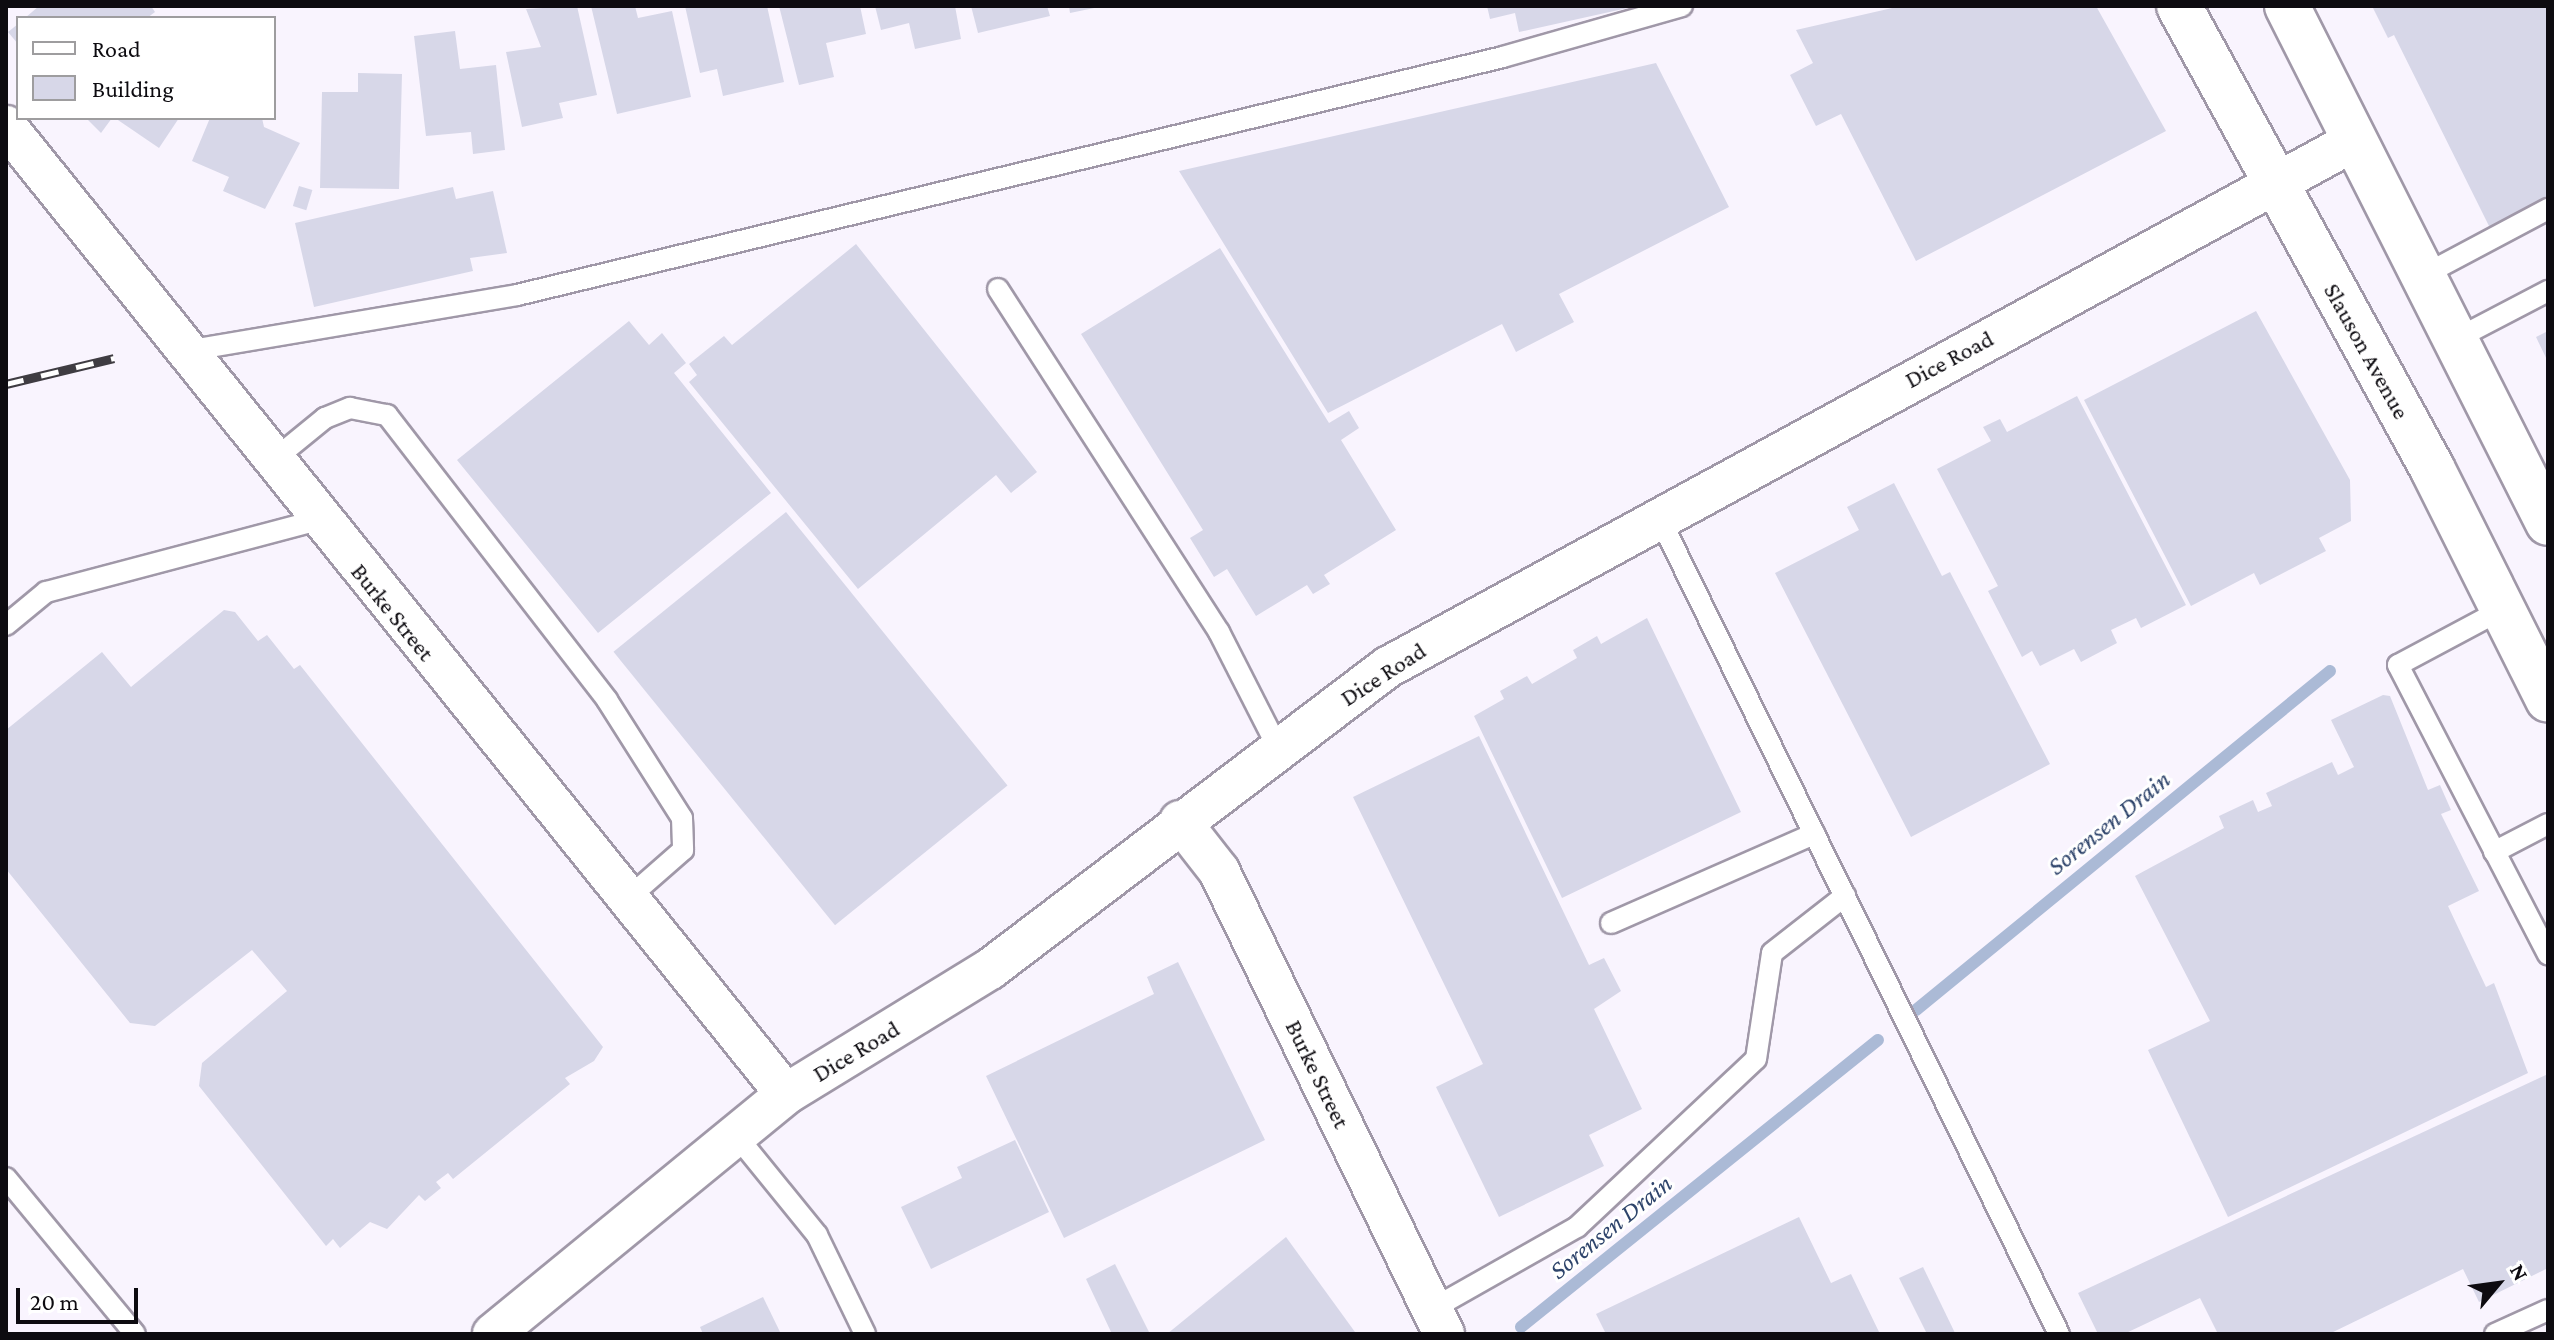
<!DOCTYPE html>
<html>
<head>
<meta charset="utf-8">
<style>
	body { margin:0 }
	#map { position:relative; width:2554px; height:1340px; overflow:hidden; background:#f9f4fe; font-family:"Crimson Pro",serif }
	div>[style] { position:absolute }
	.stream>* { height:12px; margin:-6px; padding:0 6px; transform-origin:6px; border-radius:6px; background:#abbad6 }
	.building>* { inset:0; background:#d7d7e8; transform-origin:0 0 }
	.roads { filter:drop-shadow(2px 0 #a098a8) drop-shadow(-2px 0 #a098a8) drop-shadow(0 2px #a098a8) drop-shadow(0 -2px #a098a8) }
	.service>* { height:20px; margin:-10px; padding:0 10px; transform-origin:10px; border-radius:10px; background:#fff }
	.minor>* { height:40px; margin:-20px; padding:0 20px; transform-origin:20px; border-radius:20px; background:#fff }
	.primary>* { height:44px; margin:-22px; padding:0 22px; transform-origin:22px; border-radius:22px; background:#fff }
	.rail>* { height:9px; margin-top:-4.5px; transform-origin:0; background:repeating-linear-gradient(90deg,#fff 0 18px,#3f3c42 0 36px); box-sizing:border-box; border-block:2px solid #3f3c42 }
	span { translate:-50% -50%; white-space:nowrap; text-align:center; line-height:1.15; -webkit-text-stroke:6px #fff; paint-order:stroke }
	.street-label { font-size:24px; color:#0d0b10 }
	.water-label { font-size:26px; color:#2e446b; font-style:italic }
	.frame { position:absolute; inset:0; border:8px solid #0d0b10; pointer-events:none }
	.legend { position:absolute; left:16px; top:16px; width:260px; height:104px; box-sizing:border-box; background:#fff; border:2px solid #9e9d9f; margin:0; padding:10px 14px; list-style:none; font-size:24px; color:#0d0b10 }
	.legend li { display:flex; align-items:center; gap:16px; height:40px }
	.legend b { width:40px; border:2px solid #9e9d9f }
	.north { position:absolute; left:2458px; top:1244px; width:80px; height:80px; -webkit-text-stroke:6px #fff; paint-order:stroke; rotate:61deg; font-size:22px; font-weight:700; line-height:32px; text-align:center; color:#0d0b10 }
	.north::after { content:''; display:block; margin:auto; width:28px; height:36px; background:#0d0b10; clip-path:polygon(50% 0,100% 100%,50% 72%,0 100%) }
	.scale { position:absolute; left:16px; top:1288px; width:122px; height:36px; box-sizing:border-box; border:4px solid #0d0b10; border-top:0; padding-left:10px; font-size:24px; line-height:28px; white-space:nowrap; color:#0d0b10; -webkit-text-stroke:6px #fff; paint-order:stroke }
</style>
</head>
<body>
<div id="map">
	<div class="stream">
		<div style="left:1916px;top:1010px;width:535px;rotate:-39.31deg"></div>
		<div style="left:1521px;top:1327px;width:458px;rotate:-38.8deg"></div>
	</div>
	<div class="building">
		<div style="clip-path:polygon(39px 6px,151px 6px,155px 12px,147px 18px,25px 18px)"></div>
		<div style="clip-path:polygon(577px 6px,597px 95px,559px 103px,563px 118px,522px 127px,506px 52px,541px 47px,526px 9px)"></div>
		<div style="clip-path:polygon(591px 6px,635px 6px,638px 18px,672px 11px,691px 97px,617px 114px)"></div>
		<div style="clip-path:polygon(685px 6px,767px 6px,784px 82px,723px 96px,717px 69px,700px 73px)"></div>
		<div style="clip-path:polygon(779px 6px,860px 6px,866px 34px,826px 43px,834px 77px,799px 85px)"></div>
		<div style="clip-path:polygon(875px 6px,955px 6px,961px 39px,915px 49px,909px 23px,881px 30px)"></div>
		<div style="clip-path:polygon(971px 6px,1047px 6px,1050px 16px,978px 33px)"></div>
		<div style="clip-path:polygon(1069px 6px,1099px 6px,1099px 7px,1070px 13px)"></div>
		<div style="clip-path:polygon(1487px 6px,1632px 6px,1632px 7px,1519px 32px,1515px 13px,1490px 19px)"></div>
		<div style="clip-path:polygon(1901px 6px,2096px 6px,2166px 131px,1916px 261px,1841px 114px,1816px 126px,1790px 75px,1813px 63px,1796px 30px)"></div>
		<div style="clip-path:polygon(2372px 6px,2548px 6px,2548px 198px,2490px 228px,2394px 35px,2388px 38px)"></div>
		<div style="clip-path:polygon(18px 24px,18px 44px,8px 32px)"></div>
		<div style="clip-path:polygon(455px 31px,460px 69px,496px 65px,505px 150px,473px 154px,471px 132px,426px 136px,414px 36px)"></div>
		<div style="clip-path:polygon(1656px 63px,1729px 207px,1559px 294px,1574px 322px,1516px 352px,1502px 324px,1328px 413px,1179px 171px)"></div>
		<div style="clip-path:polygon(358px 73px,402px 74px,399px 189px,320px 188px,322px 92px,358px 92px)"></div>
		<div style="clip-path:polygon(86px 118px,112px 118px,101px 133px)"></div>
		<div style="clip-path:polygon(115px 118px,179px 118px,159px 148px)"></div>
		<div style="clip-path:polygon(210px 118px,262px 118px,264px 127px,300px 143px,265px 209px,223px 191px,229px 177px,192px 161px)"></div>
		<div style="left:299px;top:186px;width:14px;height:21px;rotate:17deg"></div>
		<div style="clip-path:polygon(453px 187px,456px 199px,493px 191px,507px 253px,470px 258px,473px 271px,314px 307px,295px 223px)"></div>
		<div style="clip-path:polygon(856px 244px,1037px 472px,1011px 493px,996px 475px,858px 589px,689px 382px,697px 375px,689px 364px,724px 336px,732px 345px)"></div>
		<div style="clip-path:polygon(1220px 248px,1329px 423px,1349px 411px,1359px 428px,1341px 440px,1396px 530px,1324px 575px,1330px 584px,1313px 594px,1307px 585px,1256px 616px,1227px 569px,1214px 577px,1190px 538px,1203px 530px,1081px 334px)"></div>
		<div style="clip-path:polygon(2256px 311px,2350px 480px,2351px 521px,2319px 538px,2326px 551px,2260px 585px,2254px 573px,2191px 606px,2084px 400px)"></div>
		<div style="clip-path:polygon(629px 321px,649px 345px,662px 333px,686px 363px,674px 373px,771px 493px,598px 633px,457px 460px)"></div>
		<div style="clip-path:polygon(2548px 331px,2548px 362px,2536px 337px)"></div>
		<div style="clip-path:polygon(2077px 396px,2186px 605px,2141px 628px,2136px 618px,2111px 630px,2117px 643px,2081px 662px,2074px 649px,2040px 666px,2032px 651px,2022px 657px,1988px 591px,1998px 586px,1937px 469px,1991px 441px,1983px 427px,2000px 419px,2007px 432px)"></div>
		<div style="clip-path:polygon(1894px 483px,1942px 576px,1950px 572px,2050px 764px,1911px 837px,1775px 573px,1859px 530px,1847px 507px)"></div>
		<div style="left:786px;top:512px;width:352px;height:222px;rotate:51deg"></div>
		<div style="clip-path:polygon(224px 610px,235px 612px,258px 641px,267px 635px,294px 669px,300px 665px,603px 1047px,594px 1061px,565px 1078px,570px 1084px,453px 1179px,448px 1173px,436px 1182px,441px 1188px,425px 1201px,419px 1195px,387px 1229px,370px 1222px,340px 1248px,333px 1239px,326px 1246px,199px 1086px,202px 1063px,287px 991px,252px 950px,155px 1026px,130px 1023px,6px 869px,6px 730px,102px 652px,131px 687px)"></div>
		<div style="clip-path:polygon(1647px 618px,1741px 812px,1562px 898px,1474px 716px,1504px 699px,1500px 691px,1527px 676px,1532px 684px,1577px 658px,1573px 650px,1597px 636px,1601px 644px)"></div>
		<div style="clip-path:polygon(2383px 695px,2390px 696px,2428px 790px,2440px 785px,2451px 810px,2441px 814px,2479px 891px,2448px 906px,2486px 987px,2494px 983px,2528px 1073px,2228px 1217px,2148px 1050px,2210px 1021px,2135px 876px,2224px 828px,2219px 816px,2253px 800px,2258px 812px,2272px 806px,2266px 793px,2332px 762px,2338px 775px,2354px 767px,2331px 720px)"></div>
		<div style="clip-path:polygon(1479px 736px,1589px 965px,1604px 958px,1621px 991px,1594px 1009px,1642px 1109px,1589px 1135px,1604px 1166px,1499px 1217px,1436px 1087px,1483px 1064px,1353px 797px)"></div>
		<div style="clip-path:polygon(1178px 962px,1265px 1140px,1064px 1238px,986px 1076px,1154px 994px,1147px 977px)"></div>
		<div style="clip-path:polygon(2548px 1074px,2548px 1268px,2479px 1302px,2463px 1269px,2329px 1334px,2218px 1334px,2200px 1298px,2124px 1334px,2098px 1334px,2078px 1293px)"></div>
		<div style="clip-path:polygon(1015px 1140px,1049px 1212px,931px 1269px,901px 1207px,962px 1178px,957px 1167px)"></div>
		<div style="clip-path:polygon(1799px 1217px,1831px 1283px,1851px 1274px,1880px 1334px,1606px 1334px,1596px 1314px)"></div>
		<div style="clip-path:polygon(1286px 1237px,1355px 1332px,1167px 1334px)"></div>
		<div style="clip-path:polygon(1115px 1264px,1150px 1334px,1112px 1334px,1086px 1279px)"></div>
		<div style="clip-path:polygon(1923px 1267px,1955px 1333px,1953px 1334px,1927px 1334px,1899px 1278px)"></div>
		<div style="clip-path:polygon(763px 1297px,781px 1334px,703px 1334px,700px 1327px)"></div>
	</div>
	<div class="roads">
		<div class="service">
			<div style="left:2422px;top:276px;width:143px;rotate:-28deg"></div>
			<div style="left:998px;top:289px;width:408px;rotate:57.2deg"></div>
			<div style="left:1219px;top:632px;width:130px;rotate:63deg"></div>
			<div style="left:2456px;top:339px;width:104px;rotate:-27.6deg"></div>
			<div style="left:186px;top:351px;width:336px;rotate:-9.6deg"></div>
			<div style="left:517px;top:295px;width:1014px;rotate:-13.57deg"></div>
			<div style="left:1503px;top:57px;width:186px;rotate:-15.9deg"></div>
			<div style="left:271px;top:462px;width:70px;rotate:-39.2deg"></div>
			<div style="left:325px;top:418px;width:27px;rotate:-22deg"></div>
			<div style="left:350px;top:408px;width:38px;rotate:11deg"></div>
			<div style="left:387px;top:415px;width:360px;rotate:52.3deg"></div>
			<div style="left:607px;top:700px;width:140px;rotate:57.6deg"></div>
			<div style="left:682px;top:818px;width:32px;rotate:88deg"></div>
			<div style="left:683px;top:850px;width:74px;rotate:138.8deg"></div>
			<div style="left:1658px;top:515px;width:912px;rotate:63.91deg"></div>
			<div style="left:2503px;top:609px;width:119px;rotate:151.9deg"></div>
			<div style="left:2398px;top:665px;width:326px;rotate:62.6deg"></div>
			<div style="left:6px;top:625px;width:52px;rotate:-39.5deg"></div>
			<div style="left:46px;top:592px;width:281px;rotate:-14.8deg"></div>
			<div style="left:2494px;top:852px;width:61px;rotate:-27.4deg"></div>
			<div style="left:1611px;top:923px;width:222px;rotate:-23.7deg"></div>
			<div style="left:735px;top:1134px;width:130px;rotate:50.9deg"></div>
			<div style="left:817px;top:1235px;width:110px;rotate:64.1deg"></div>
			<div style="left:6px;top:1178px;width:202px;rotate:50.4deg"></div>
			<div style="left:1432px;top:1309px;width:167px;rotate:-29.5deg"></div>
			<div style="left:1577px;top:1227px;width:245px;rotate:-43.2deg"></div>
			<div style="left:1756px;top:1059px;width:107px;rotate:-81.4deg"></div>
			<div style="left:1772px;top:953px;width:93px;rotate:-38deg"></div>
			<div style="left:2495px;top:1334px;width:58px;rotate:-24.4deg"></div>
		</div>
		<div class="minor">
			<div style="left:6px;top:126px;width:1243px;rotate:51.14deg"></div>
			<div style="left:1180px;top:821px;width:63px;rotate:52deg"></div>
			<div style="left:1219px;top:871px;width:515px;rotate:64.08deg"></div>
			<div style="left:493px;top:1334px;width:379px;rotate:-39.3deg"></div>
			<div style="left:786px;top:1094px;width:239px;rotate:-31.5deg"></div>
			<div style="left:990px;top:969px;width:500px;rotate:-37.2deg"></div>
			<div style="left:1388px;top:667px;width:1100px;rotate:-28.57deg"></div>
		</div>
		<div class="primary">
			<div style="left:2179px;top:6px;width:527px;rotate:61.29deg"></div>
			<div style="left:2432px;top:468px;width:259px;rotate:63.4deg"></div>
			<div style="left:2287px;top:6px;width:579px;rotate:63.21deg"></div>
		</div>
	</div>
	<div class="rail">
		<div style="left:6px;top:384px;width:111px;rotate:-13.5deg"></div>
	</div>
	<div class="street-label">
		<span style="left:2367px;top:351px;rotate:61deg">Slauson Avenue</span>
		<span style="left:1949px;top:359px;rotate:-28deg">Dice Road</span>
		<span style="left:393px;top:612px;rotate:51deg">Burke Street</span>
		<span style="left:1383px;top:674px;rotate:-33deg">Dice Road</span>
		<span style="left:856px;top:1051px;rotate:-31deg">Dice Road</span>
		<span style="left:1318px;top:1074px;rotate:64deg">Burke Street</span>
	</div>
	<div class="water-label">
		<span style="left:2109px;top:823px;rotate:-39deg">Sorensen Drain</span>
		<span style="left:1611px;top:1227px;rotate:-39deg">Sorensen Drain</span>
	</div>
	<div class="frame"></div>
	<ul class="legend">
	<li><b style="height:10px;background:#fff"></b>Road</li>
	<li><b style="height:22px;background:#d7d7e8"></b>Building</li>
	</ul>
	<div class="north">N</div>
	<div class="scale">20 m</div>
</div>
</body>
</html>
